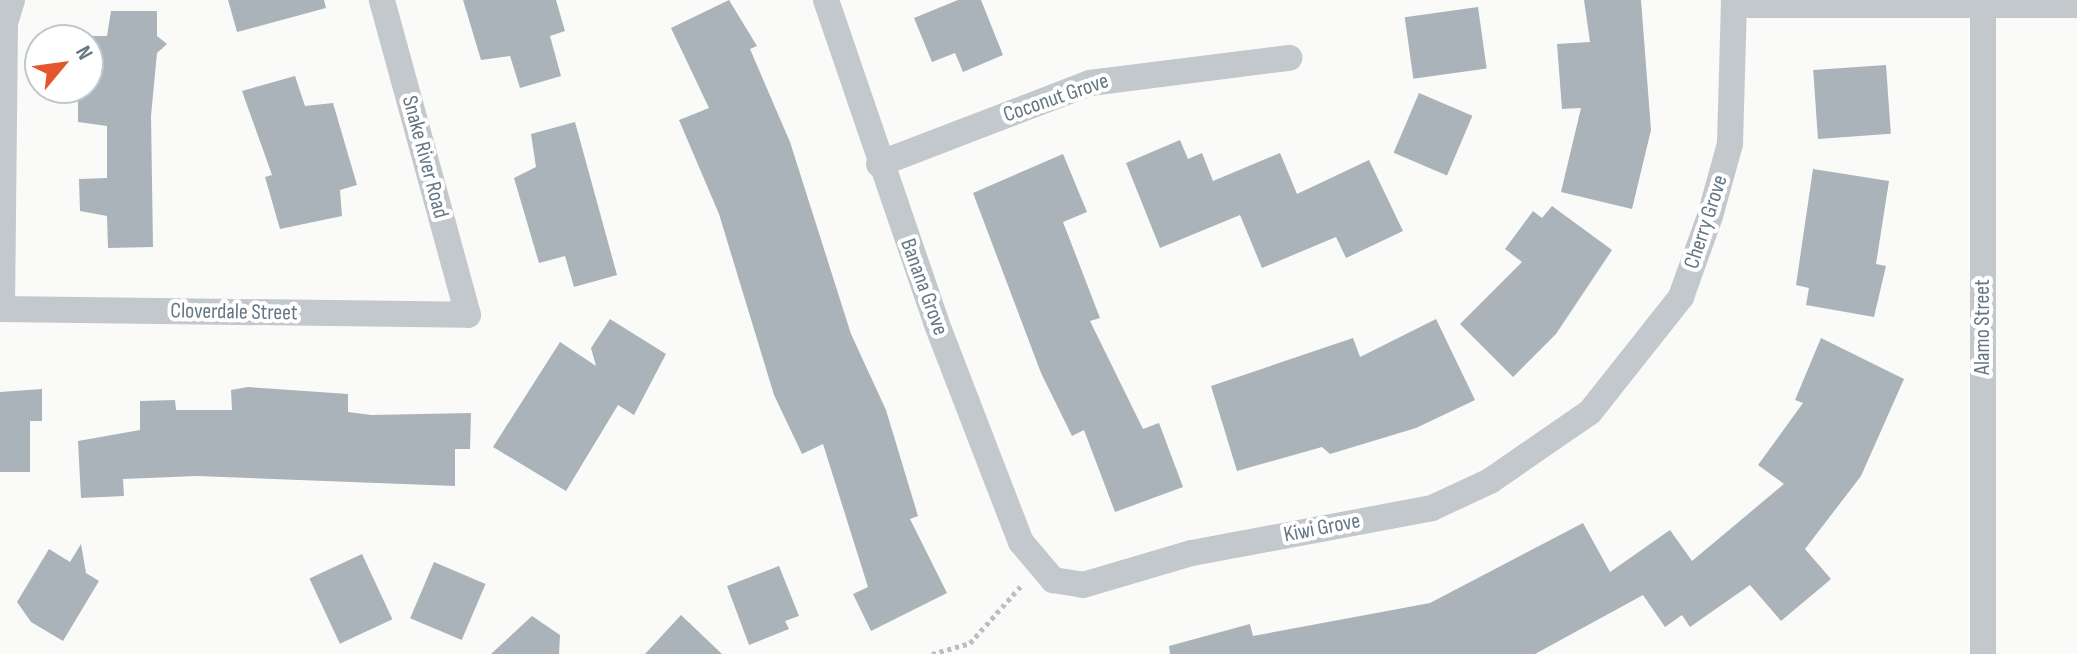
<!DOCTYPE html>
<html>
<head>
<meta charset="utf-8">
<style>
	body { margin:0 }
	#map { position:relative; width:2077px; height:654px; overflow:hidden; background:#fafaf8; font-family:"Sofia Sans Condensed",sans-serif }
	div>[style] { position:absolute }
	.building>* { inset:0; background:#aab3b9; transform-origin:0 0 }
	.path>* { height:5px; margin-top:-2.5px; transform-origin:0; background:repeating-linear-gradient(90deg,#bbbfc2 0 4px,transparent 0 8px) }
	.street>* { height:26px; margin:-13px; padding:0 13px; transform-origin:13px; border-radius:13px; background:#c3c8cc }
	span { translate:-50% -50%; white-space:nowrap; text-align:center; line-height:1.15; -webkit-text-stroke:8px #fff; paint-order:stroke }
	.street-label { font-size:22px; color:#657683 }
	.north { position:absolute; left:24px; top:24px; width:80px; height:80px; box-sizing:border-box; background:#fff; border:2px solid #c1c8cd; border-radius:50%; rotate:61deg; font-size:22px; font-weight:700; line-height:32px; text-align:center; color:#657683 }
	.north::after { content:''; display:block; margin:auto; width:28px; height:36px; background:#e4572e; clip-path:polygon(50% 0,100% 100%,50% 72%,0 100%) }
</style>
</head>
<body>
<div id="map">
	<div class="building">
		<div style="clip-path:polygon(228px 0,324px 0,326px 8px,237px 32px)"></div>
		<div style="clip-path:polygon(463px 0,556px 0,565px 31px,550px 36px,561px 76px,520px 88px,510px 56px,481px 60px)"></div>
		<div style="clip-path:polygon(729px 0,757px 46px,750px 49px,790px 142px,851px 334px,886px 410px,918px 516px,910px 519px,947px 593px,871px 631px,853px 594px,868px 587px,823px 444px,802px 454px,774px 395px,719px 214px,679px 120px,709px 108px,671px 28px)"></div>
		<div style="clip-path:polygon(958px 0,981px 0,1003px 55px,963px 72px,955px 53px,932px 62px,914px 18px)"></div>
		<div style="clip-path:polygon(1584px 0,1641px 0,1651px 130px,1632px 209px,1561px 192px,1581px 108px,1562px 109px,1557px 44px,1590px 42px)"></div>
		<div style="left:1478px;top:7px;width:62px;height:74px;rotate:82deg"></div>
		<div style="clip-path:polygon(111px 11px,157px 11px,157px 36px,167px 44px,157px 53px,151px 116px,153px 247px,108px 248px,107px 216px,80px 211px,79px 179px,107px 178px,107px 126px,78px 122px,78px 89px,89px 89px,89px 36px,107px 36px)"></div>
		<div style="left:1886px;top:65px;width:69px;height:73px;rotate:86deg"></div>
		<div style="clip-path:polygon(295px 76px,305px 106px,333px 103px,357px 185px,340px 190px,342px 216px,280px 229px,265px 177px,272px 175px,242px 91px)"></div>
		<div style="left:1419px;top:93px;width:58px;height:65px;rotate:23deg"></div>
		<div style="clip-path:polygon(575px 122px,617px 275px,574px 287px,565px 256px,539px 263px,514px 178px,536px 167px,531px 134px)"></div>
		<div style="clip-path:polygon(1180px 140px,1188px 159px,1202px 153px,1213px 181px,1280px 153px,1297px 194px,1369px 160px,1403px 231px,1346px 258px,1336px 237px,1262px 268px,1240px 215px,1160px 248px,1126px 163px)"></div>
		<div style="clip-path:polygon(1063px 154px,1087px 212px,1063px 222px,1100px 318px,1090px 321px,1143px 429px,1159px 423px,1183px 487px,1115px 512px,1084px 430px,1072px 436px,1041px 373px,973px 193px)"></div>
		<div style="clip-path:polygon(1813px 169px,1889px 181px,1876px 264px,1886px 266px,1874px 317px,1806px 305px,1809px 288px,1796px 285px)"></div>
		<div style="clip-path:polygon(1552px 206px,1612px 250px,1556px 334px,1513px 377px,1460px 324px,1522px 262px,1505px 249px,1533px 211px,1542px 218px)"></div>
		<div style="clip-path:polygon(610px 319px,666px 354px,634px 415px,618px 405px,566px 491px,493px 447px,560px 342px,596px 366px,591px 348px)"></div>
		<div style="clip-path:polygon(1436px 319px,1475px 400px,1416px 428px,1330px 454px,1322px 447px,1237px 471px,1211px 386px,1353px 338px,1360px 357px)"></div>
		<div style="clip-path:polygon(1821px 338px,1904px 379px,1861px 476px,1805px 549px,1831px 579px,1781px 621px,1750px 585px,1690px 627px,1682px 615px,1665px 627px,1643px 595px,1535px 654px,1170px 654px,1169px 646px,1250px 624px,1253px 636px,1430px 603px,1583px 523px,1610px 572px,1670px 530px,1692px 561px,1784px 484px,1758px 465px,1803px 403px,1795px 400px)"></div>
		<div style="clip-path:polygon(248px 387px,348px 394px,348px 412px,371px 415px,471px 413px,470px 449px,455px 449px,455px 486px,197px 476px,123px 479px,124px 496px,81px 498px,78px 441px,140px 430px,140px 401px,175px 400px,176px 410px,232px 410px,231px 390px)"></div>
		<div style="clip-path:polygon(42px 389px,42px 421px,30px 421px,30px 472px,0 472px,0 392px)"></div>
		<div style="clip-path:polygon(81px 544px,86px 573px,99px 581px,63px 641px,31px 622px,17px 602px,49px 549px,70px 562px)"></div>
		<div style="left:362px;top:554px;width:72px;height:58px;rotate:65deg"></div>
		<div style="left:434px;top:562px;width:56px;height:61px;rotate:23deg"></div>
		<div style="clip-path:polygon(779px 566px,799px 616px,785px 621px,789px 629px,749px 645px,727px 586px)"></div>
		<div style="clip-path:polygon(681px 615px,722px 654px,645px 654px)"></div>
		<div style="clip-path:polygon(532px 616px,560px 635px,559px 654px,491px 654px)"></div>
	</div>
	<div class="path">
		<div style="left:932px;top:654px;width:40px;rotate:-16deg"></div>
		<div style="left:970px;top:643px;width:76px;rotate:-48.2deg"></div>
	</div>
	<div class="street">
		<div style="left:826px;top:0;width:340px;rotate:71.1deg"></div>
		<div style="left:936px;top:322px;width:236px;rotate:68.9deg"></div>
		<div style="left:1021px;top:542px;width:50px;rotate:49.9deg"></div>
		<div style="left:1053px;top:580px;width:30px;rotate:9deg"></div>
		<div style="left:1083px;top:585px;width:114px;rotate:-16.4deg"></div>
		<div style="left:1192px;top:553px;width:244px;rotate:-10.6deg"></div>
		<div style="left:1432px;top:508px;width:64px;rotate:-25deg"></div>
		<div style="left:1490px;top:481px;width:121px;rotate:-34.6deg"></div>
		<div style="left:1590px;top:412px;width:147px;rotate:-51.6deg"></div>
		<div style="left:1681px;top:297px;width:86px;rotate:-70.3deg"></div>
		<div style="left:1710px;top:216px;width:75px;rotate:-74.5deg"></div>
		<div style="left:1730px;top:144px;width:144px;rotate:-88.4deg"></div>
		<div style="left:1983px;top:0;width:654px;rotate:90deg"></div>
		<div style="left:1734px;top:5px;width:343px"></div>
		<div style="left:879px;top:164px;width:226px;rotate:-21deg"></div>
		<div style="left:1090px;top:83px;width:201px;rotate:-7.2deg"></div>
		<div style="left:0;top:309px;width:468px;rotate:0.7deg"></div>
		<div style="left:468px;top:315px;width:327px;rotate:-105.3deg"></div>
		<div style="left:2px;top:309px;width:286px;rotate:-89.4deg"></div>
		<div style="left:5px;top:23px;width:24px;rotate:-73deg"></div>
	</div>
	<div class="street-label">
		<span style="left:1056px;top:98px;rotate:-19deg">Coconut Grove</span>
		<span style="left:425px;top:157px;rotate:75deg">Snake River Road</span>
		<span style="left:1706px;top:222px;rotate:-72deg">Cherry Grove</span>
		<span style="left:924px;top:287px;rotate:70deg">Banana Grove</span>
		<span style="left:234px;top:312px;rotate:1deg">Cloverdale Street</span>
		<span style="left:1983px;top:327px;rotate:-90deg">Alamo Street</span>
		<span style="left:1322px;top:528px;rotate:-11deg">Kiwi Grove</span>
	</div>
	<div class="north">N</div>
</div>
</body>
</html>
